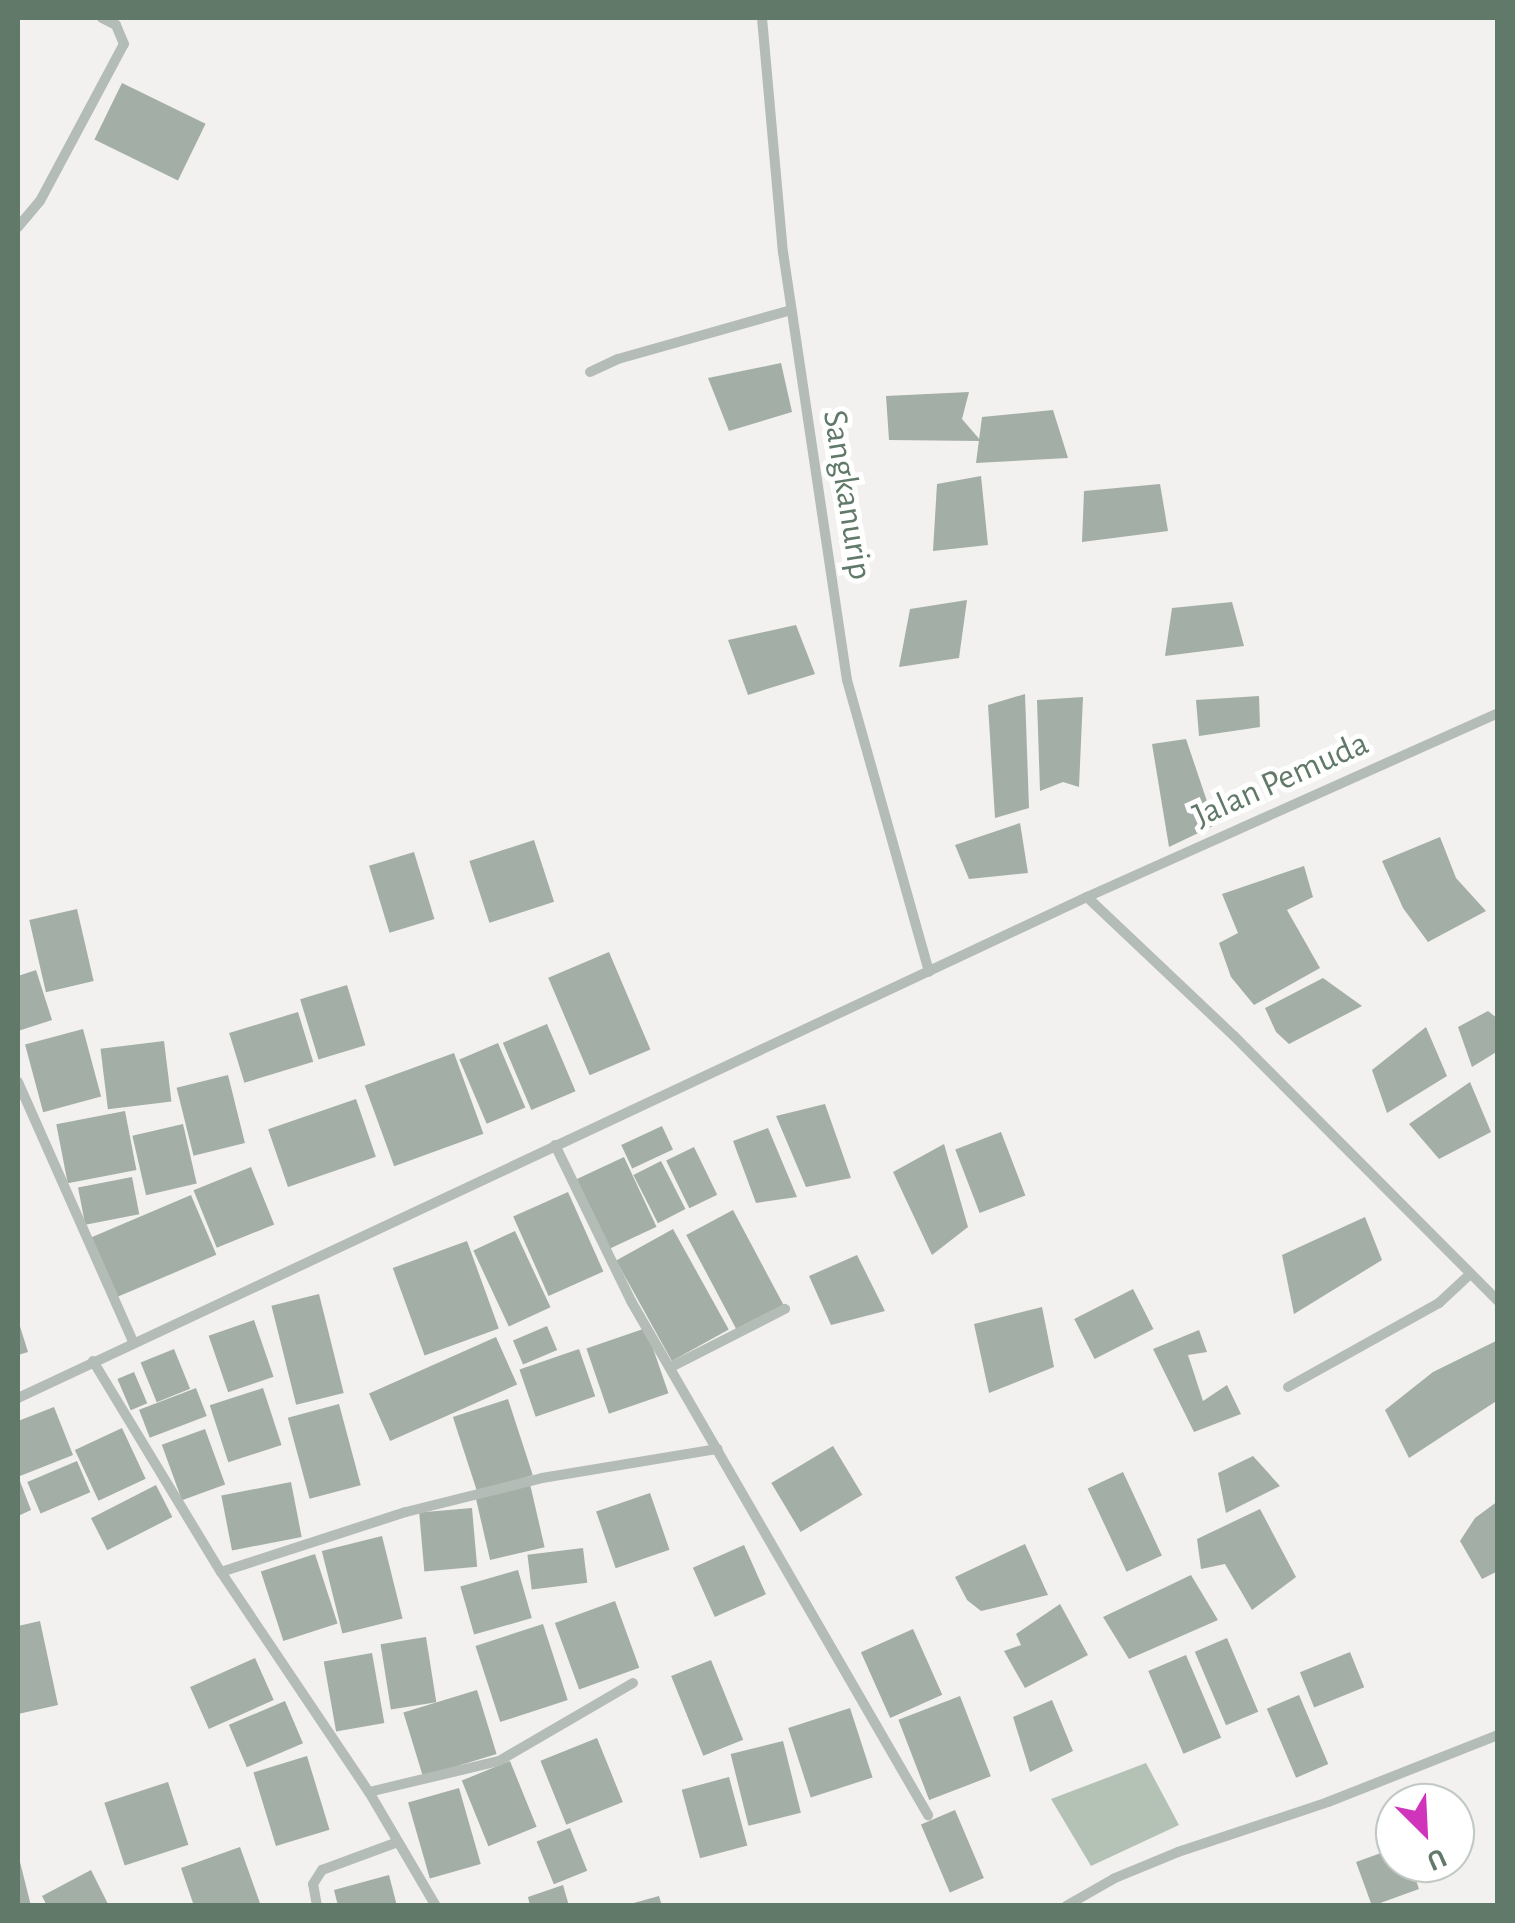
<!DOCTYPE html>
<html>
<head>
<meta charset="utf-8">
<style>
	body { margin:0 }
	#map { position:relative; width:1515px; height:1923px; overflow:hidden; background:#f3f0f0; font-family:"Alegreya Sans",sans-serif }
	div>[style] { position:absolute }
	.water>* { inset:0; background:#b4c2b6 }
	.building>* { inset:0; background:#a3aea6; transform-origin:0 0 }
	.minor>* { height:10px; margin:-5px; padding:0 5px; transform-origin:5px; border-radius:5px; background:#b4bcb7 }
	span { translate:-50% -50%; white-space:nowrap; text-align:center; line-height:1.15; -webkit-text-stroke:10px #fff; paint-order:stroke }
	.street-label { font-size:35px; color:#617969 }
	.frame { position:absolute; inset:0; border:20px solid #617969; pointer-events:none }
	.north { position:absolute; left:1375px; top:1783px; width:100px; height:100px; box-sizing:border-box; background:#fff; border:2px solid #c0c9c3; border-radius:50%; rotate:156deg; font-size:28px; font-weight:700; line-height:40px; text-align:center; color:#617969 }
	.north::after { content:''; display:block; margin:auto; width:35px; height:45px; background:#d034bb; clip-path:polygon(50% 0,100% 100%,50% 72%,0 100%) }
</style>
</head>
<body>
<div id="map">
	<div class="water">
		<div style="clip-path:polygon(1146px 1763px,1179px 1825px,1091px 1866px,1051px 1799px)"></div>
	</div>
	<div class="building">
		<div style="left:122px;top:83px;width:93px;height:63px;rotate:26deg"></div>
		<div style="clip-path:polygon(781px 363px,792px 412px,729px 431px,708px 378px)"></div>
		<div style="clip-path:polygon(969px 392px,962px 419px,981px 441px,889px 440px,886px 396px)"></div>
		<div style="clip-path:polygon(1053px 410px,1068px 458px,976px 463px,982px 417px)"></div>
		<div style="clip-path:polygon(981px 476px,988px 545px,933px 551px,937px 484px)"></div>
		<div style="clip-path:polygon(1160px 484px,1168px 531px,1082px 542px,1084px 491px)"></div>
		<div style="clip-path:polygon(967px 600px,959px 658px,899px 667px,910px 609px)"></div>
		<div style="clip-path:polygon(1232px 602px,1244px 646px,1165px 656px,1172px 608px)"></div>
		<div style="clip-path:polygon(796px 625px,815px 674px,748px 695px,728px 640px)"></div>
		<div style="clip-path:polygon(1025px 694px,1029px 808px,995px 818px,988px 705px)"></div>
		<div style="clip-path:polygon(1259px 696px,1260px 727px,1199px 736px,1196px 700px)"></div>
		<div style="clip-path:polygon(1083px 697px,1079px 787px,1063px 782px,1040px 791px,1037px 700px)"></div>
		<div style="clip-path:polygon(1186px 739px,1215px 825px,1169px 847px,1152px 744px)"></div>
		<div style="clip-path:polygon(1020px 823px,1028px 873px,969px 879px,955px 845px)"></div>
		<div style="clip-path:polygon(1440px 837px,1456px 878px,1486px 911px,1428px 942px,1403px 908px,1382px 861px)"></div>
		<div style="left:534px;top:840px;width:65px;height:68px;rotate:72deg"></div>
		<div style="left:414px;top:852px;width:70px;height:47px;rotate:73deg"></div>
		<div style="clip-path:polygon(1304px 866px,1313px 897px,1287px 910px,1320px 968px,1254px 1005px,1231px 977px,1219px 943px,1238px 933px,1222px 894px)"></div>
		<div style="left:77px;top:909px;width:74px;height:49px;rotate:77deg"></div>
		<div style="left:609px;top:952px;width:106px;height:66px;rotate:67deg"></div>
		<div style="clip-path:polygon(36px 970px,52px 1020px,18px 1031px,18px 976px)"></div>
		<div style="clip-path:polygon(1323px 978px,1362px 1006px,1289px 1044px,1276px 1032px,1265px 1008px)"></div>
		<div style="left:347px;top:985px;width:63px;height:49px;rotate:73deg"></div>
		<div style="clip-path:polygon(1488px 1011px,1498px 1019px,1498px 1051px,1472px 1067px,1458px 1027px)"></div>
		<div style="left:298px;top:1012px;width:52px;height:72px;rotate:73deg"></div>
		<div style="left:547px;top:1024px;width:73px;height:48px;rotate:67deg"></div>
		<div style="clip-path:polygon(1426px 1027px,1447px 1076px,1387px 1113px,1372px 1070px)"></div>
		<div style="left:83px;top:1029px;width:70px;height:60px;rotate:75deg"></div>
		<div style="left:164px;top:1041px;width:61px;height:64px;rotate:83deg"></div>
		<div style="left:498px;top:1043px;width:70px;height:42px;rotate:67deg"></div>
		<div style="left:454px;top:1053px;width:86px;height:95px;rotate:70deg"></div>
		<div style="left:228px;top:1075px;width:70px;height:53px;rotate:76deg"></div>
		<div style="clip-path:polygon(1470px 1082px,1491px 1132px,1439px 1159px,1409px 1124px)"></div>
		<div style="left:356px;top:1099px;width:61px;height:93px;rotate:71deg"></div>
		<div style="clip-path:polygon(825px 1104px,851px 1178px,806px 1187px,776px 1116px)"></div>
		<div style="left:125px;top:1111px;width:60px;height:70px;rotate:79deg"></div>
		<div style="left:183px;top:1124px;width:61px;height:52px;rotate:77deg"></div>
		<div style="left:662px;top:1126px;width:26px;height:45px;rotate:65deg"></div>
		<div style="clip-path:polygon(768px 1128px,797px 1197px,756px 1203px,733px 1141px)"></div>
		<div style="left:1001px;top:1132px;width:68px;height:49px;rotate:69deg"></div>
		<div style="clip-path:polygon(944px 1144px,968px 1227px,932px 1255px,893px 1172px)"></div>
		<div style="left:694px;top:1147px;width:53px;height:31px;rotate:64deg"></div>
		<div style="left:624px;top:1157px;width:77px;height:53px;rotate:65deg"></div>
		<div style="left:661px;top:1161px;width:54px;height:31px;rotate:63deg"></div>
		<div style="left:251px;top:1167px;width:62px;height:62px;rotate:68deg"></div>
		<div style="left:132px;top:1177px;width:38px;height:55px;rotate:79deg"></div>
		<div style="left:568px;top:1192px;width:87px;height:60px;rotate:66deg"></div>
		<div style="left:191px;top:1195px;width:65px;height:108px;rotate:67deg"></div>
		<div style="left:733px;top:1210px;width:108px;height:53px;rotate:62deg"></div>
		<div style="clip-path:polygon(1365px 1217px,1382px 1260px,1294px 1314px,1282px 1255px)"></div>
		<div style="left:673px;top:1229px;width:115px;height:65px;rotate:61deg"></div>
		<div style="left:515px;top:1231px;width:84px;height:46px;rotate:65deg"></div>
		<div style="left:467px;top:1241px;width:93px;height:79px;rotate:70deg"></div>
		<div style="clip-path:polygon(857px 1255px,885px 1311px,831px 1325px,809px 1276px)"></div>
		<div style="left:1133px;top:1289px;width:45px;height:66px;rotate:63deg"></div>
		<div style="left:319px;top:1294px;width:102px;height:49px;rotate:76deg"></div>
		<div style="clip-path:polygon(1042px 1307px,1054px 1367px,989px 1393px,974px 1324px)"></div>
		<div style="clip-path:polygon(18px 1320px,28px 1352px,18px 1355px)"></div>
		<div style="left:254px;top:1320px;width:60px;height:48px;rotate:71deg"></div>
		<div style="left:547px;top:1326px;width:26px;height:37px;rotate:67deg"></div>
		<div style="left:646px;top:1328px;width:69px;height:63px;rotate:71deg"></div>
		<div style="clip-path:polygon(1199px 1330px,1207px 1352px,1188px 1355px,1203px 1401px,1227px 1385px,1241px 1414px,1194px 1432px,1153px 1349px)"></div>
		<div style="left:496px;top:1337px;width:52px;height:139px;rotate:66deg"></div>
		<div style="clip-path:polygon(1498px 1340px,1498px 1400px,1409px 1458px,1385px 1410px,1433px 1372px)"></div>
		<div style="left:174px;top:1349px;width:43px;height:36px;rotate:68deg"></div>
		<div style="left:579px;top:1349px;width:50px;height:63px;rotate:71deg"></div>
		<div style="left:134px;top:1372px;width:34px;height:18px;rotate:67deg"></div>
		<div style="left:196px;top:1388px;width:30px;height:61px;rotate:69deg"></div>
		<div style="left:263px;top:1388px;width:60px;height:56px;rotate:72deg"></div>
		<div style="left:508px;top:1399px;width:80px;height:58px;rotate:72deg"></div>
		<div style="left:339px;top:1404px;width:84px;height:53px;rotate:75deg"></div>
		<div style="clip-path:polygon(54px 1407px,73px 1455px,20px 1476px,18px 1421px)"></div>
		<div style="left:122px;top:1428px;width:56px;height:52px;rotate:65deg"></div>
		<div style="left:205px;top:1429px;width:59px;height:46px;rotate:70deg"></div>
		<div style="left:833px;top:1446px;width:57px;height:72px;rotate:59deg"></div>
		<div style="clip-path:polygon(1253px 1456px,1280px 1486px,1226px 1513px,1218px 1473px)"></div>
		<div style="left:77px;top:1461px;width:34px;height:54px;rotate:67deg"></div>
		<div style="left:1123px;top:1472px;width:92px;height:39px;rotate:65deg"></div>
		<div style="clip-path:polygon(18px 1476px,31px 1510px,18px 1516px)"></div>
		<div style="left:291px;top:1482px;width:56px;height:71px;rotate:79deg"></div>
		<div style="left:530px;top:1484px;width:65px;height:56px;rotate:77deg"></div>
		<div style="left:156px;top:1485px;width:36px;height:73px;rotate:63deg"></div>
		<div style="left:650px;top:1493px;width:60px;height:57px;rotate:71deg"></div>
		<div style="clip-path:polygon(1498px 1501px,1498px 1571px,1482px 1579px,1460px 1541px,1475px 1518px)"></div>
		<div style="left:472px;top:1508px;width:59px;height:53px;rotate:85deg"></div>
		<div style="clip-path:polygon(1260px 1509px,1296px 1577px,1252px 1610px,1225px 1564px,1201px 1569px,1197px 1539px)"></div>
		<div style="left:382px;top:1536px;width:85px;height:62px;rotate:76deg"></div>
		<div style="clip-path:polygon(1025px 1544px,1048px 1595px,981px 1611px,967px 1600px,955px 1577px)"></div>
		<div style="left:744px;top:1545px;width:54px;height:56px;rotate:66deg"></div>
		<div style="left:583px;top:1548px;width:35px;height:56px;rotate:83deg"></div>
		<div style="left:315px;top:1554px;width:73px;height:57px;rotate:72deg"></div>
		<div style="left:518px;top:1570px;width:50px;height:60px;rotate:74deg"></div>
		<div style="clip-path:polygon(1191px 1575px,1218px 1620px,1129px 1659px,1103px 1617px)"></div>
		<div style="left:615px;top:1601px;width:71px;height:64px;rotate:70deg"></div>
		<div style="clip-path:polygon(1060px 1604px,1088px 1655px,1025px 1688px,1004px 1651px,1021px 1645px,1016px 1634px)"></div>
		<div style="clip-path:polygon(40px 1621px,58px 1705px,18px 1714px,18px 1626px)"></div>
		<div style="left:543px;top:1624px;width:80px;height:71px;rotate:72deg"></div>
		<div style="left:913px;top:1629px;width:72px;height:57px;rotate:66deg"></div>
		<div style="left:426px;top:1637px;width:66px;height:46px;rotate:81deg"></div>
		<div style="left:1227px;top:1638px;width:80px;height:35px;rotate:67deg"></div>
		<div style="left:1350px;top:1652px;width:38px;height:54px;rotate:68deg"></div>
		<div style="left:372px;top:1653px;width:71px;height:49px;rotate:80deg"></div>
		<div style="left:1186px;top:1655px;width:90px;height:41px;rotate:67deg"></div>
		<div style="left:255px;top:1658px;width:46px;height:71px;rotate:66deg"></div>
		<div style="left:711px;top:1660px;width:86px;height:43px;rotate:68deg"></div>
		<div style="left:477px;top:1690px;width:67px;height:77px;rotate:73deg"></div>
		<div style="left:1299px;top:1695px;width:75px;height:35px;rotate:67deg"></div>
		<div style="left:960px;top:1696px;width:86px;height:66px;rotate:69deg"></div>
		<div style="clip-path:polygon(1052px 1700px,1073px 1751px,1030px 1772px,1013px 1717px)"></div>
		<div style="left:285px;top:1701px;width:46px;height:61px;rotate:67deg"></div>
		<div style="left:850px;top:1708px;width:73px;height:65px;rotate:72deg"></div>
		<div style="left:597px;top:1738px;width:69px;height:61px;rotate:68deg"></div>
		<div style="left:783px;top:1741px;width:74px;height:54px;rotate:76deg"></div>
		<div style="left:307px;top:1756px;width:77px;height:56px;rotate:73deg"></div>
		<div style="left:510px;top:1761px;width:71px;height:52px;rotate:68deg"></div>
		<div style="left:729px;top:1777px;width:71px;height:49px;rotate:75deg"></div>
		<div style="left:168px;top:1782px;width:66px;height:67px;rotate:72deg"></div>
		<div style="left:459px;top:1788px;width:79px;height:53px;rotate:74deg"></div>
		<div style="left:955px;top:1810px;width:74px;height:37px;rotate:67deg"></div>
		<div style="left:570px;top:1828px;width:46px;height:36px;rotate:68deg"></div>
		<div style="clip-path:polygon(240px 1847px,261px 1906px,194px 1906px,181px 1868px)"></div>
		<div style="clip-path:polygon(1395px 1848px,1395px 1863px,1410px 1863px,1419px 1889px,1372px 1906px,1356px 1862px)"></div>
		<div style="clip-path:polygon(19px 1858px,31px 1906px,18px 1906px)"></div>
		<div style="clip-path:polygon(91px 1870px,109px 1906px,47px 1906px,42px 1896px)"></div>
		<div style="clip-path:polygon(389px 1875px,397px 1906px,338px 1906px,334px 1890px)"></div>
		<div style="clip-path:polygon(563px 1885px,569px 1906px,530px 1906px,528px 1897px)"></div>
		<div style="clip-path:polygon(659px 1896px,662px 1906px,630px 1906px,630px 1904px)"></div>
	</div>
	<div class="minor">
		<div style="left:762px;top:18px;width:235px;rotate:84.9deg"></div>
		<div style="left:783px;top:252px;width:433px;rotate:81.5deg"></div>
		<div style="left:847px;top:680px;width:303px;rotate:74.3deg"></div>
		<div style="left:18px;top:227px;width:34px;rotate:-50deg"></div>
		<div style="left:40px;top:201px;width:178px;rotate:-61.9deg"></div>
		<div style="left:124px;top:44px;width:21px;rotate:-113deg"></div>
		<div style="left:116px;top:25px;width:16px;rotate:-153deg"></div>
		<div style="left:590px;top:372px;width:31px;rotate:-25deg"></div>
		<div style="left:618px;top:359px;width:180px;rotate:-15.8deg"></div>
		<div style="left:1087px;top:897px;width:202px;rotate:43.4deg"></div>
		<div style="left:1234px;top:1036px;width:374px;rotate:45.1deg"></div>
		<div style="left:18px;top:1082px;width:283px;rotate:66.1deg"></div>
		<div style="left:555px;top:1145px;width:174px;rotate:64deg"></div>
		<div style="left:631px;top:1301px;width:594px;rotate:59.98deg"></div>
		<div style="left:93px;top:1361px;width:247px;rotate:58.8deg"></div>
		<div style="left:221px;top:1572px;width:265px;rotate:56.1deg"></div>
		<div style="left:369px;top:1792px;width:132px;rotate:59.6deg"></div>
		<div style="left:671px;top:1367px;width:128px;rotate:-27deg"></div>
		<div style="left:1288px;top:1387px;width:173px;rotate:-29.1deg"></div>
		<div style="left:1439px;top:1303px;width:41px;rotate:-43deg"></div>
		<div style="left:18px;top:1398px;width:1181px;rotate:-25.11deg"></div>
		<div style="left:1087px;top:897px;width:450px;rotate:-24.1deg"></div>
		<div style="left:221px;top:1572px;width:194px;rotate:-18deg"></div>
		<div style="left:406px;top:1512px;width:140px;rotate:-14deg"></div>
		<div style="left:542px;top:1478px;width:178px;rotate:-9.4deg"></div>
		<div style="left:369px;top:1792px;width:134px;rotate:-13.4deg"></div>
		<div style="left:499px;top:1761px;width:155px;rotate:-30.2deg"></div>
		<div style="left:317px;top:1906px;width:22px;rotate:-100deg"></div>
		<div style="left:313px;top:1884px;width:17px;rotate:-57deg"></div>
		<div style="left:322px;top:1870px;width:78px;rotate:-20.3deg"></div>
		<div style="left:1066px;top:1906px;width:56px;rotate:-29.7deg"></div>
		<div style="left:1115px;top:1878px;width:68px;rotate:-22.4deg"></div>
		<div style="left:1178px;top:1852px;width:158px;rotate:-18.4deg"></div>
		<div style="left:1328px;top:1802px;width:183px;rotate:-21.5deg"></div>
	</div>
	<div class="street-label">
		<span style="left:847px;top:495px;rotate:81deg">Sangkanurip</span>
		<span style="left:1281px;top:780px;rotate:-24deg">Jalan Pemuda</span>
	</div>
	<div class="frame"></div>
	<div class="north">U</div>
</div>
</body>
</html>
